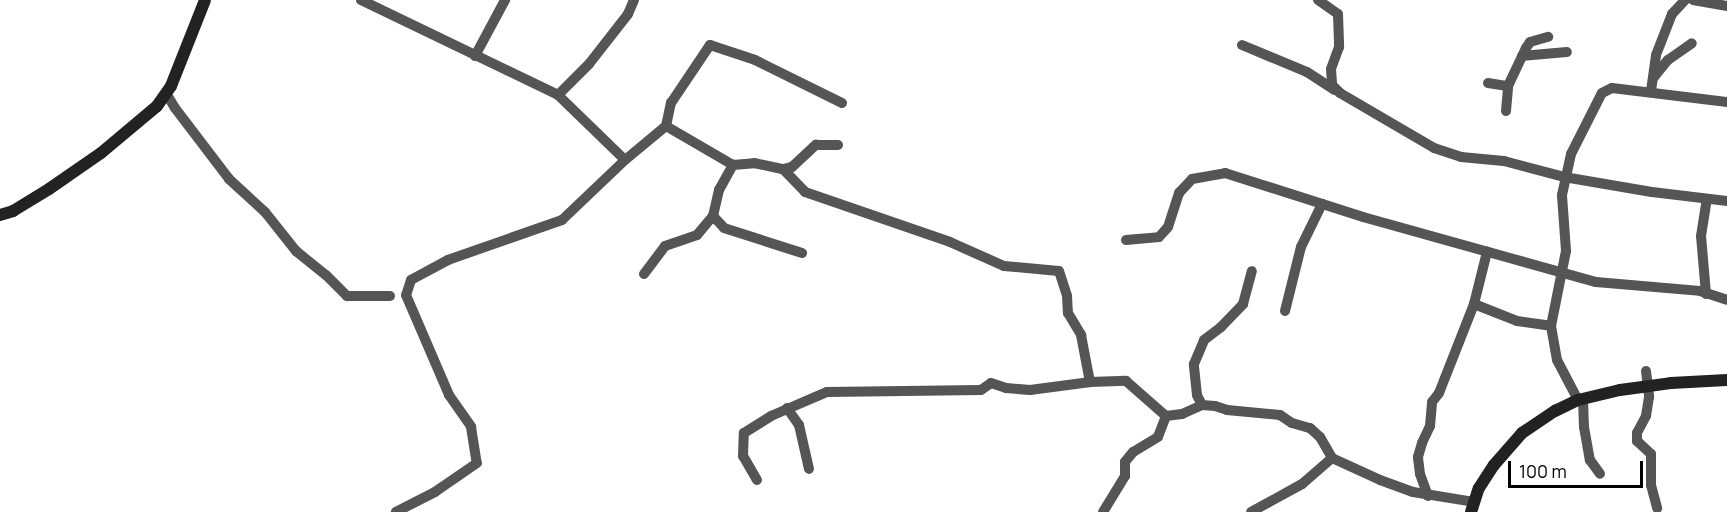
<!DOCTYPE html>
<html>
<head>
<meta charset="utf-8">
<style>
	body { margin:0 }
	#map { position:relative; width:1727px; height:512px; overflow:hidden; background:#fff; font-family:Manrope,sans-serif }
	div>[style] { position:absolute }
	.street>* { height:10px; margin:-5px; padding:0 5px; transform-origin:5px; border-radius:5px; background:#555 }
	.secondary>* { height:12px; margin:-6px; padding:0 6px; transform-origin:6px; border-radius:6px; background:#222 }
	span { translate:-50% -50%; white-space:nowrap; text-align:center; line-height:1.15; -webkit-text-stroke:6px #fff; paint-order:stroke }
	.scale { position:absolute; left:1508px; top:461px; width:135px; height:27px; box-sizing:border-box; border:3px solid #000; border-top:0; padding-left:8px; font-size:18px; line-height:21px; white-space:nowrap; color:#000; -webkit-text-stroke:4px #fff; paint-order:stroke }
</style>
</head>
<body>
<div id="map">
	<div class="street">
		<div style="left:361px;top:0;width:219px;rotate:25.7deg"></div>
		<div style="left:558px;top:95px;width:93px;rotate:44.1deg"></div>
		<div style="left:625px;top:160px;width:87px;rotate:136.4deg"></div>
		<div style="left:562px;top:220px;width:121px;rotate:160.7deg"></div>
		<div style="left:448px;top:260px;width:42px;rotate:151.6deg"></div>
		<div style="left:411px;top:280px;width:16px;rotate:108deg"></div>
		<div style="left:406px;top:295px;width:109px;rotate:66.7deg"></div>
		<div style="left:449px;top:395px;width:39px;rotate:55deg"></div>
		<div style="left:471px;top:427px;width:36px;rotate:81deg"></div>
		<div style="left:477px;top:463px;width:51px;rotate:145.4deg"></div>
		<div style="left:435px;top:492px;width:44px;rotate:152.9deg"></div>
		<div style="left:1318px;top:0;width:24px;rotate:35deg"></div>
		<div style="left:1338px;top:14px;width:33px;rotate:88deg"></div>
		<div style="left:1339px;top:47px;width:23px;rotate:110deg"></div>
		<div style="left:1331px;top:69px;width:15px;rotate:86deg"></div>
		<div style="left:1332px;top:84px;width:2px;rotate:-153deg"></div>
		<div style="left:1330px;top:83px;width:14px;rotate:45deg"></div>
		<div style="left:1340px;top:93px;width:109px;rotate:30.3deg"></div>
		<div style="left:1434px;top:148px;width:28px;rotate:18deg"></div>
		<div style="left:1461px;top:157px;width:43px;rotate:5.3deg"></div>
		<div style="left:1504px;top:161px;width:62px;rotate:14.9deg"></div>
		<div style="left:1564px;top:177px;width:89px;rotate:9.7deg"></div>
		<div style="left:1652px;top:192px;width:76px;rotate:6.8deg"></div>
		<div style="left:1693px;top:0;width:35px;rotate:10deg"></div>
		<div style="left:1242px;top:45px;width:70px;rotate:22.6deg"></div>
		<div style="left:1307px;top:72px;width:33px;rotate:33deg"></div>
		<div style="left:475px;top:56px;width:64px;rotate:-61.8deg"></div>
		<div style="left:1522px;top:56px;width:45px;rotate:-5.1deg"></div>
		<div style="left:1654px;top:77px;width:22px;rotate:-51deg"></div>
		<div style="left:1668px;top:60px;width:29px;rotate:-35deg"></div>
		<div style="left:1488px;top:83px;width:20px;rotate:9deg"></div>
		<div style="left:1651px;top:91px;width:36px;rotate:-82deg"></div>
		<div style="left:1656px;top:55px;width:44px;rotate:-68.7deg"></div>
		<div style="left:1672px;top:14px;width:19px;rotate:-47deg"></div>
		<div style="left:166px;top:93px;width:17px;rotate:59deg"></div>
		<div style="left:175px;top:108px;width:89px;rotate:52.7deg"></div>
		<div style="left:229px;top:179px;width:49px;rotate:42.5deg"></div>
		<div style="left:265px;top:212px;width:50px;rotate:51.5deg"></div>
		<div style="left:296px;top:251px;width:38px;rotate:39deg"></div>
		<div style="left:326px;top:275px;width:30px;rotate:45deg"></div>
		<div style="left:347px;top:296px;width:43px"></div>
		<div style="left:558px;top:95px;width:44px;rotate:-45deg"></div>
		<div style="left:589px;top:64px;width:63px;rotate:-52deg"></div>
		<div style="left:628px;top:14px;width:15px;rotate:-67deg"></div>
		<div style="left:1506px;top:111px;width:25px;rotate:-85deg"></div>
		<div style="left:1508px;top:86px;width:42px;rotate:-64.7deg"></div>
		<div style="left:1526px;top:48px;width:7px;rotate:-56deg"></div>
		<div style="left:1530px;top:42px;width:19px;rotate:-16deg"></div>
		<div style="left:666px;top:126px;width:24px;rotate:-78deg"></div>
		<div style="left:671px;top:103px;width:70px;rotate:-56.1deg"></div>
		<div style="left:710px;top:45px;width:47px;rotate:18.4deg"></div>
		<div style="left:755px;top:60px;width:97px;rotate:26.3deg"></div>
		<div style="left:625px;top:160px;width:53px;rotate:-39.7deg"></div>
		<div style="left:666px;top:126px;width:78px;rotate:30.2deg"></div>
		<div style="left:783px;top:169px;width:9px;rotate:-13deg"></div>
		<div style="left:792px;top:167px;width:33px;rotate:-43deg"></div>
		<div style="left:816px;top:145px;width:22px"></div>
		<div style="left:713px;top:216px;width:16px;rotate:47deg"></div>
		<div style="left:724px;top:228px;width:82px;rotate:17.8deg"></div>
		<div style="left:1126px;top:240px;width:33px;rotate:-5deg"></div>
		<div style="left:1159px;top:237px;width:13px;rotate:-48deg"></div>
		<div style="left:1168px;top:227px;width:36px;rotate:-72deg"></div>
		<div style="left:1179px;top:193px;width:19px;rotate:-47deg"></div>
		<div style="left:1192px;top:179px;width:34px;rotate:-10deg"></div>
		<div style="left:1225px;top:173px;width:145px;rotate:17.7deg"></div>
		<div style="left:1363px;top:217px;width:242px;rotate:15.6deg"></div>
		<div style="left:1596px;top:282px;width:104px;rotate:4.9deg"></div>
		<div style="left:1700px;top:291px;width:28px;rotate:18deg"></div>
		<div style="left:644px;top:274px;width:35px;rotate:-53deg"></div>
		<div style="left:665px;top:246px;width:34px;rotate:-19deg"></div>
		<div style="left:697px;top:235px;width:25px;rotate:-50deg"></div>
		<div style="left:713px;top:216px;width:27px;rotate:-77deg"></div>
		<div style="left:719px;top:190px;width:29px;rotate:-61deg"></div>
		<div style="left:733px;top:165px;width:21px;rotate:-5deg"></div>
		<div style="left:754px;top:163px;width:30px;rotate:12deg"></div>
		<div style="left:783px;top:169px;width:32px;rotate:46deg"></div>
		<div style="left:805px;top:192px;width:153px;rotate:19deg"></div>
		<div style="left:950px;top:242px;width:59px;rotate:24deg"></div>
		<div style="left:1004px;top:266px;width:55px;rotate:5.2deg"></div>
		<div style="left:1059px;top:271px;width:26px;rotate:72deg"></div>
		<div style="left:1067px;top:296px;width:17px;rotate:87deg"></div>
		<div style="left:1068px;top:313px;width:26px;rotate:59deg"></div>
		<div style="left:1081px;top:335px;width:48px;rotate:79.2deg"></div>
		<div style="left:1706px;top:294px;width:58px;rotate:-94.9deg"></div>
		<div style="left:1701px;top:236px;width:36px;rotate:-81deg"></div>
		<div style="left:1474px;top:304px;width:46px;rotate:21.6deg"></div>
		<div style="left:1517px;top:321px;width:34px;rotate:8deg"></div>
		<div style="left:1285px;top:311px;width:66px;rotate:-76deg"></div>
		<div style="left:1301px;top:247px;width:48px;rotate:-64deg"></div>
		<div style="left:1646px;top:371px;width:26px;rotate:83deg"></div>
		<div style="left:1649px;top:397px;width:19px;rotate:99deg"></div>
		<div style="left:1646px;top:416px;width:19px;rotate:118deg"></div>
		<div style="left:1637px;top:433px;width:8px;rotate:90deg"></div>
		<div style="left:1637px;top:441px;width:19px;rotate:43deg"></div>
		<div style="left:1651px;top:454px;width:31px;rotate:90deg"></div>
		<div style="left:1651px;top:485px;width:24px;rotate:75deg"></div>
		<div style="left:1583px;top:399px;width:28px;rotate:88deg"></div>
		<div style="left:1584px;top:427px;width:34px;rotate:80deg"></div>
		<div style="left:1590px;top:460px;width:17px;rotate:54deg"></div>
		<div style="left:1578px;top:400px;width:45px;rotate:-117.7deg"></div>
		<div style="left:1557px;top:360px;width:35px;rotate:-100deg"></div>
		<div style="left:1551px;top:326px;width:76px;rotate:-78.7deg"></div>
		<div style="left:1566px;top:251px;width:56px;rotate:-94.1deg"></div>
		<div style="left:1562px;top:195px;width:42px;rotate:-77.6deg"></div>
		<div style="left:1571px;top:154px;width:68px;rotate:-63.1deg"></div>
		<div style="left:1602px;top:93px;width:11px;rotate:-27deg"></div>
		<div style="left:1612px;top:88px;width:116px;rotate:6.9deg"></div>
		<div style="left:1202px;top:405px;width:11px;rotate:-117deg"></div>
		<div style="left:1197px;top:395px;width:31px;rotate:-96deg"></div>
		<div style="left:1194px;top:364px;width:26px;rotate:-67deg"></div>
		<div style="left:1204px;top:340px;width:21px;rotate:-37deg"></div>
		<div style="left:1221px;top:327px;width:32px;rotate:-46deg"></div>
		<div style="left:1243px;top:304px;width:34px;rotate:-75deg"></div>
		<div style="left:787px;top:408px;width:21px;rotate:55deg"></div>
		<div style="left:799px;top:425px;width:45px;rotate:77.2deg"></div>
		<div style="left:1166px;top:416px;width:16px;rotate:-7deg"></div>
		<div style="left:1182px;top:414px;width:22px;rotate:-24deg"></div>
		<div style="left:1202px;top:405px;width:13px;rotate:4deg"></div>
		<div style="left:1215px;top:406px;width:13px;rotate:18deg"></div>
		<div style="left:1227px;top:410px;width:53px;rotate:5.4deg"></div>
		<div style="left:1280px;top:415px;width:14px;rotate:34deg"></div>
		<div style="left:1292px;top:423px;width:19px;rotate:16deg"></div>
		<div style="left:1310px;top:428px;width:13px;rotate:42deg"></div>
		<div style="left:1320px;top:437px;width:24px;rotate:60deg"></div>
		<div style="left:1332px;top:458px;width:40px;rotate:139deg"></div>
		<div style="left:1302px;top:484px;width:58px;rotate:151.2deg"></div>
		<div style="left:1332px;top:458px;width:53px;rotate:24.6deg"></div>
		<div style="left:1380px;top:480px;width:35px;rotate:20deg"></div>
		<div style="left:1413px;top:492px;width:63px;rotate:9.2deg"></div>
		<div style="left:757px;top:480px;width:28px;rotate:-120deg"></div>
		<div style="left:743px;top:456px;width:23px;rotate:-88deg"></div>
		<div style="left:744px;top:433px;width:32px;rotate:-32deg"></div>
		<div style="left:771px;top:416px;width:61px;rotate:-23.2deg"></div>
		<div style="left:827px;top:392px;width:154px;rotate:-0.7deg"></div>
		<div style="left:981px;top:390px;width:12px;rotate:-35deg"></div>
		<div style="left:991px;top:383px;width:16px;rotate:18deg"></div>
		<div style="left:1006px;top:388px;width:24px;rotate:5deg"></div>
		<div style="left:1030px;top:390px;width:61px;rotate:-7.6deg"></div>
		<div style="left:1090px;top:382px;width:36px;rotate:-2deg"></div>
		<div style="left:1126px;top:381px;width:53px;rotate:41.2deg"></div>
		<div style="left:1166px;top:416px;width:22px;rotate:111deg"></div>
		<div style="left:1158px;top:437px;width:29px;rotate:149deg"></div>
		<div style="left:1133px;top:452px;width:13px;rotate:129deg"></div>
		<div style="left:1125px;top:462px;width:14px;rotate:90deg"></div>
		<div style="left:1125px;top:476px;width:42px;rotate:121.4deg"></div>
		<div style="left:1428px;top:496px;width:23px;rotate:-110deg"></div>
		<div style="left:1420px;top:474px;width:17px;rotate:-97deg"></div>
		<div style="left:1418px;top:457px;width:15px;rotate:-74deg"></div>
		<div style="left:1422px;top:443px;width:19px;rotate:-65deg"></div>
		<div style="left:1430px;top:426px;width:24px;rotate:-85deg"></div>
		<div style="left:1432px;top:402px;width:11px;rotate:-52deg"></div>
		<div style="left:1439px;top:393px;width:96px;rotate:-68.5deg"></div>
		<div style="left:1474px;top:304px;width:54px;rotate:-76deg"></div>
	</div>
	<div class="secondary">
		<div style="left:0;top:215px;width:14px;rotate:-17deg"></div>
		<div style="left:13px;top:211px;width:42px;rotate:-31.4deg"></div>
		<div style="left:49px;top:189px;width:63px;rotate:-34.7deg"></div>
		<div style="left:101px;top:153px;width:73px;rotate:-40deg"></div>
		<div style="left:157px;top:106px;width:24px;rotate:-55deg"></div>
		<div style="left:171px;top:86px;width:92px;rotate:-68.4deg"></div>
		<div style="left:1471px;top:512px;width:25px;rotate:-72deg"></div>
		<div style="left:1479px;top:488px;width:27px;rotate:-57deg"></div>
		<div style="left:1494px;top:465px;width:43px;rotate:-48.8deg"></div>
		<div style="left:1522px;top:433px;width:40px;rotate:-34deg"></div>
		<div style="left:1555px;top:411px;width:25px;rotate:-26deg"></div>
		<div style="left:1578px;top:400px;width:43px;rotate:-13.4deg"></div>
		<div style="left:1620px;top:390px;width:51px;rotate:-7.8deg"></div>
		<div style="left:1671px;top:383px;width:56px;rotate:-3.1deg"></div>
	</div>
	<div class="scale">100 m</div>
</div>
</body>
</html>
